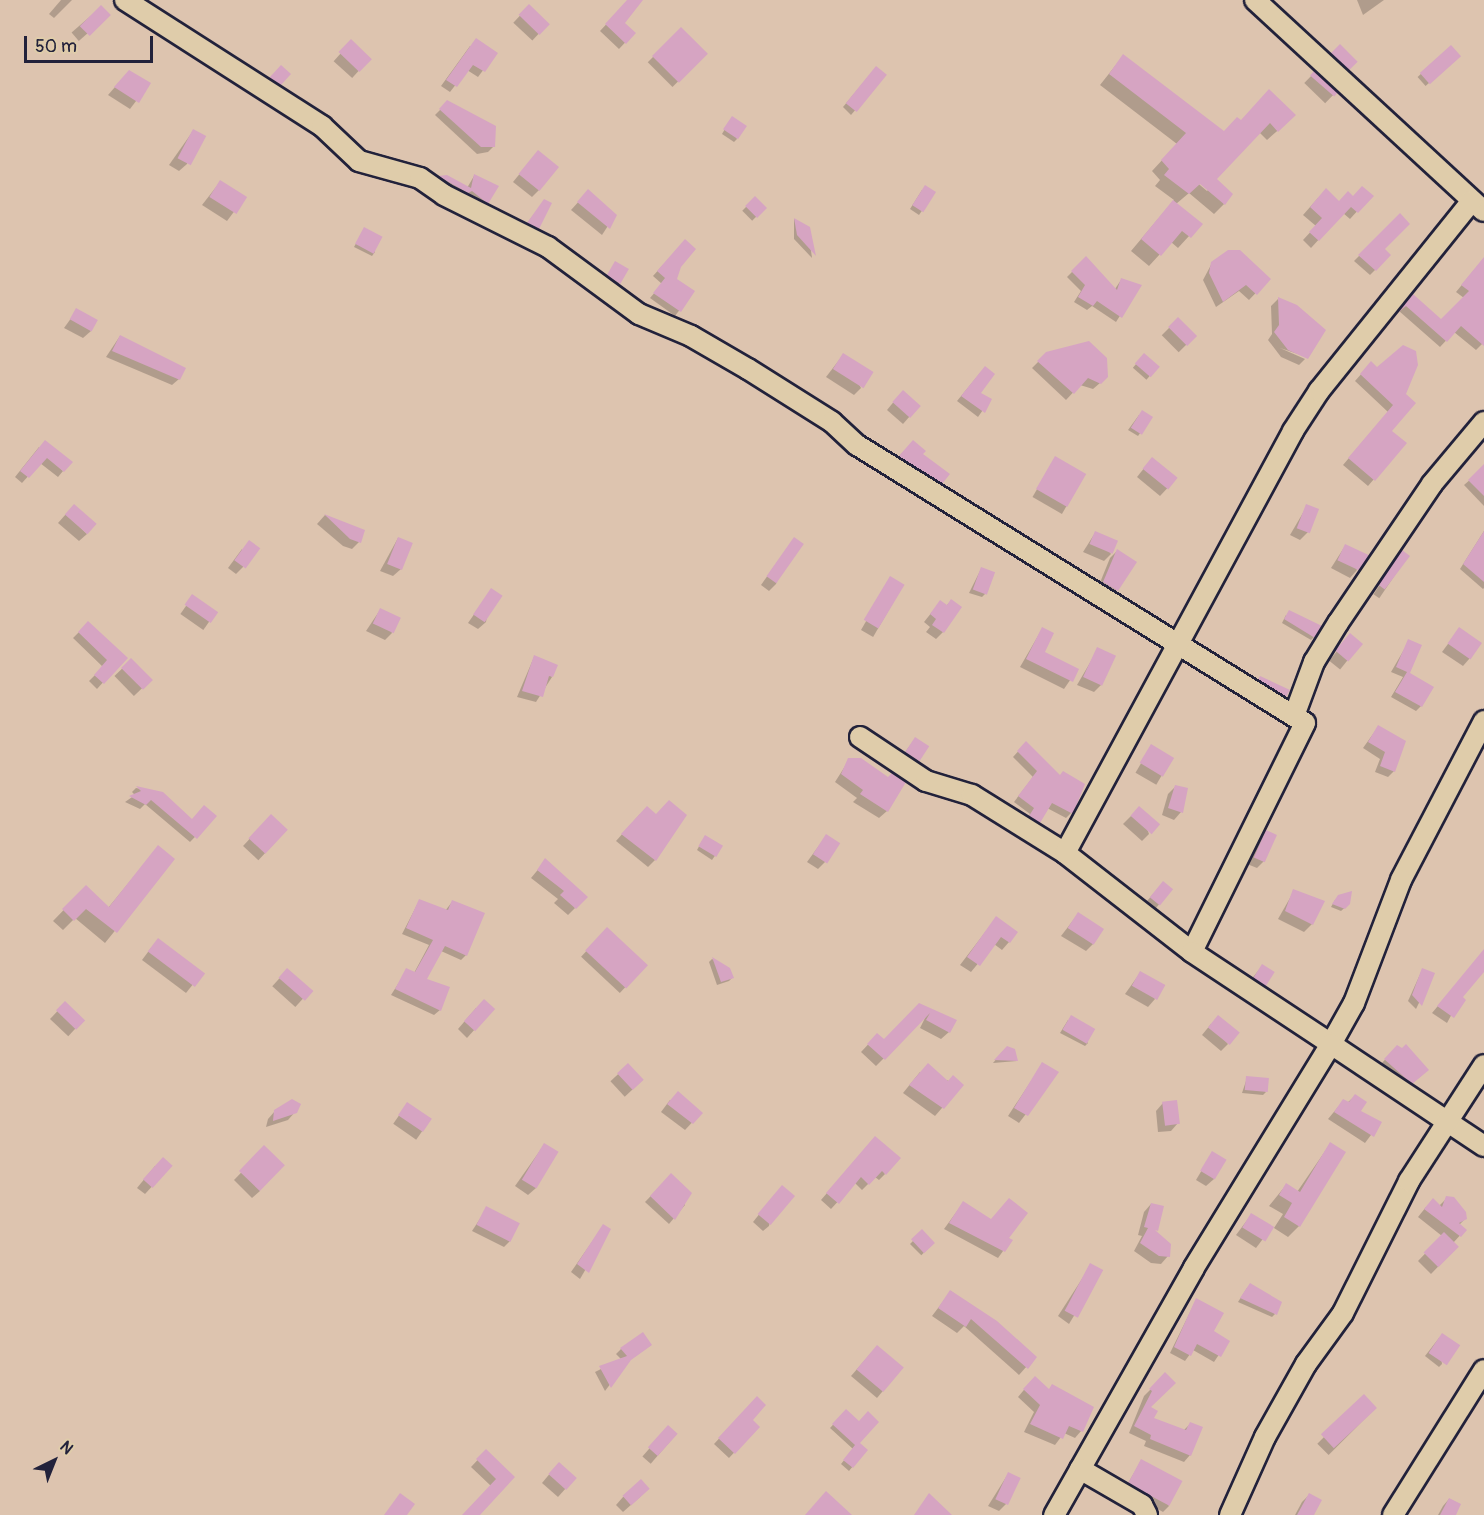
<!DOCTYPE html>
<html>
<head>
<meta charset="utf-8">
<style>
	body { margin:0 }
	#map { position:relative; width:1484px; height:1515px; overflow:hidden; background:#ddc4af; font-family:Pangolin,sans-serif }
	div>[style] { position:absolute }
	.shadow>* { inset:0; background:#0003; transform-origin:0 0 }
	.building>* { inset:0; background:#d6a4c2; transform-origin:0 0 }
	.roads { filter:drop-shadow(2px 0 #22223b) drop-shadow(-2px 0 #22223b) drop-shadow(0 2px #22223b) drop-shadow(0 -2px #22223b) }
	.minor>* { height:20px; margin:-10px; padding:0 10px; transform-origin:10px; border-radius:10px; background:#dfccaa }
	span { translate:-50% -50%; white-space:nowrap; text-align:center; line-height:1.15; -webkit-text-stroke:6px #dfccaa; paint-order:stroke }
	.north { position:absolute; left:24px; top:1431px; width:60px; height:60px; -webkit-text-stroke:4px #dfccaa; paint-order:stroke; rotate:43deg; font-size:16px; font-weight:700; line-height:24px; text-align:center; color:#22223b }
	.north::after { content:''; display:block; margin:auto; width:21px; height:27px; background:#22223b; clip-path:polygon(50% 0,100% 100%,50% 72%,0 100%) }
	.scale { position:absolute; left:24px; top:36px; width:129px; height:27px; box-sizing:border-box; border:3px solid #22223b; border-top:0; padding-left:8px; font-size:18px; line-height:21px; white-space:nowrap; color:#22223b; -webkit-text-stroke:4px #dfccaa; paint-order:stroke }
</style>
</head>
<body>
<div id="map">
	<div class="shadow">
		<div style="clip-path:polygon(61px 0,72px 0,54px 18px,49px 14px)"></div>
		<div style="clip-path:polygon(629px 0,641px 0,623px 23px,634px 33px,619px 49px,600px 31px)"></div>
		<div style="clip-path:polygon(1357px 0,1384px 0,1363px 15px)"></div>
		<div style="left:529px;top:6px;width:26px;height:23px;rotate:43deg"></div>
		<div style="left:101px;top:7px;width:11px;height:39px;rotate:49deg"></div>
		<div style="left:681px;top:29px;width:35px;height:47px;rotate:45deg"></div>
		<div style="left:351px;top:42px;width:25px;height:26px;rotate:42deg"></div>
		<div style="clip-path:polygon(470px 46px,496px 53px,478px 77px,467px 70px,450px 92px,441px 86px)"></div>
		<div style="left:1340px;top:46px;width:22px;height:16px;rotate:47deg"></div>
		<div style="left:1451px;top:47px;width:12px;height:45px;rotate:48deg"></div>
		<div style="clip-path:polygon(evenodd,1123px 56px,1223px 133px,1240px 122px,1259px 102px,1284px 125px,1267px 140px,1259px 132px,1215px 179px,1224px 204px,1214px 214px,1189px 193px,1176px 204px,1200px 224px,1178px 248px,1171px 242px,1149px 266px,1131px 251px,1174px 200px,1155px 186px,1160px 180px,1152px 171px,1177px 144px,1100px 85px,1123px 56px,1194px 180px,1209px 189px,1207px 191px,1194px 180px)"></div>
		<div style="clip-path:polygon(873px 71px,885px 75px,851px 115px,843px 107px)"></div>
		<div style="left:1314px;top:73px;width:29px;height:14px;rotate:44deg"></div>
		<div style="clip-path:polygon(274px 74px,289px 74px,272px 92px,263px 86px)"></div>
		<div style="clip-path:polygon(122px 79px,149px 84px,130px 109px,108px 95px)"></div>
		<div style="clip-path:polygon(448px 102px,494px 146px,488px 152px,477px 154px,435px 115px)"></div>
		<div style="clip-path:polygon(729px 122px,737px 139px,734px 142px,722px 134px)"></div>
		<div style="clip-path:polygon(193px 131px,187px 164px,179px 171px,169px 165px)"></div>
		<div style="clip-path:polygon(531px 160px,539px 190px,532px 197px,513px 182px)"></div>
		<div style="clip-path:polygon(446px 176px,467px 188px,474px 176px,487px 203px,481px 209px,433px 182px)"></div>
		<div style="clip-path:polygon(220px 182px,245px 197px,227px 221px,202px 205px)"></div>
		<div style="clip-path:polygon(922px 190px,934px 193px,919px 215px,910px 209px)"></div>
		<div style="clip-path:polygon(1371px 196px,1350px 219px,1343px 213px,1311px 248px,1303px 240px,1316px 226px,1303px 215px,1318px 198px,1338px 203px)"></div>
		<div style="left:755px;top:198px;width:14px;height:18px;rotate:45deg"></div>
		<div style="clip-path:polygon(581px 199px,615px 215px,602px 235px,571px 210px)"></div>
		<div style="clip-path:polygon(545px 200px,537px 228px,530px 235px,521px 231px)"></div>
		<div style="clip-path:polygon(1400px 215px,1375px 270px,1370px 275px,1354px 261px)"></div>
		<div style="clip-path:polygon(794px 219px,808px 228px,812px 258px,794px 239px)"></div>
		<div style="clip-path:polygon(364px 229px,375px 252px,372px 256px,354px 247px)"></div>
		<div style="clip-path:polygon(681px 245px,675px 279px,693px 292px,675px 316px,650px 298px,662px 284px,653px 276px)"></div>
		<div style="clip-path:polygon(1086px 258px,1115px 289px,1121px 280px,1139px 286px,1116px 322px,1092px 306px,1087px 310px,1074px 302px,1081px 291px,1067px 277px)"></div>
		<div style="clip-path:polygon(1484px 258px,1484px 342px,1476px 350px,1454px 332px,1440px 347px,1399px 311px,1407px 302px,1441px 321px,1464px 298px,1456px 292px)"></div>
		<div style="left:615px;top:263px;width:13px;height:24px;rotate:27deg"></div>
		<div style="clip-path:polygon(1212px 263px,1269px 279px,1249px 300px,1239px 291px,1216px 307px,1203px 280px)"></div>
		<div style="clip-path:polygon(1278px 299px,1307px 357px,1280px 348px,1305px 359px,1299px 365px,1281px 357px,1268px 340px,1272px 334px,1271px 306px)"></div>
		<div style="clip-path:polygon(77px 310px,91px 331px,83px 338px,64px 328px)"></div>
		<div style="left:1178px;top:319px;width:24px;height:23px;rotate:45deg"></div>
		<div style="clip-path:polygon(120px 336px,179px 379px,172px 385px,106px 357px)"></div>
		<div style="clip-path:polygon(1403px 347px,1390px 431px,1405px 443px,1368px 486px,1343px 465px,1388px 412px,1355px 381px,1371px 363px,1377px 369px)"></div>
		<div style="clip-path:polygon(1047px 353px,1107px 377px,1093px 389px,1080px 385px,1066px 400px,1032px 368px)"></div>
		<div style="clip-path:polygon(843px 355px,861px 388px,854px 395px,826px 377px)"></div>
		<div style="left:1144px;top:355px;width:18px;height:17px;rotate:41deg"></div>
		<div style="clip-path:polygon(980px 373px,979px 394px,990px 400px,978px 417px,957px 401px)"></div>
		<div style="clip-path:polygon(896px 399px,910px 416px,903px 424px,887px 410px)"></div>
		<div style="clip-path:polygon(1139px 415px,1151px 418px,1138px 436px,1128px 430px)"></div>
		<div style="clip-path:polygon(39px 447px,63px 471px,58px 477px,40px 463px,22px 483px,15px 477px)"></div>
		<div style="clip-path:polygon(906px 449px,921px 454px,941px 483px,934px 490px,892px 464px)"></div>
		<div style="left:1055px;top:458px;width:34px;height:45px;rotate:30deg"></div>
		<div style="clip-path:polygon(1145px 467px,1176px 479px,1160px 496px,1137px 477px)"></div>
		<div style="clip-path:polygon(1479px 472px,1484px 477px,1484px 506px,1464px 485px)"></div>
		<div style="clip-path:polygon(1307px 506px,1308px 532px,1300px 540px,1290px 535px)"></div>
		<div style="clip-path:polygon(66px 514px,87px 534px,79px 541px,58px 523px)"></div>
		<div style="clip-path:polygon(325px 515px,363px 531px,359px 542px,352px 549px,343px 546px,317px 524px)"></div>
		<div style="clip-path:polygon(1484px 531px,1484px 588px,1483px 589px,1460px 569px)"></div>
		<div style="clip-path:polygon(1095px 533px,1111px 554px,1104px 561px,1083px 552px)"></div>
		<div style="clip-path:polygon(398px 538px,401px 569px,393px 576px,380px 571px)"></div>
		<div style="clip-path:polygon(794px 539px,776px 584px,769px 591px,761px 585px)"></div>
		<div style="clip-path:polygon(1345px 546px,1357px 570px,1350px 578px,1331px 568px)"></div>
		<div style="clip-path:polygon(242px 549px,243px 567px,236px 574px,228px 568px)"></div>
		<div style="clip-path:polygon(1117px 551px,1135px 562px,1110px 598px,1097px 590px,1110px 558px)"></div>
		<div style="left:1402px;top:552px;width:7px;height:51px;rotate:34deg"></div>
		<div style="clip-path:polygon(981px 569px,985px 594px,982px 597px,969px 593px)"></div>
		<div style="left:891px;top:578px;width:14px;height:60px;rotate:30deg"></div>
		<div style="clip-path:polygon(491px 590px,486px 622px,478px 629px,468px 623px)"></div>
		<div style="left:193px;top:596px;width:28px;height:22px;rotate:35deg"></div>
		<div style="clip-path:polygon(951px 601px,943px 632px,936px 639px,926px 632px,930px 627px,924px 622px,940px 602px,946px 606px)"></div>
		<div style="clip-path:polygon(380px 610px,392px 633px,385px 640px,366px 631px)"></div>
		<div style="clip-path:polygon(1286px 615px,1314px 637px,1311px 640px,1282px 623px)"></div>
		<div style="clip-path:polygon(88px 623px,125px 658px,97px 689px,89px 681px,103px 667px,73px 638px)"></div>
		<div style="clip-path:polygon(1042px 629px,1043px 653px,1077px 670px,1064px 689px,1020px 667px)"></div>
		<div style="clip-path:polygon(1459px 629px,1470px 658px,1463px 666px,1442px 652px)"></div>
		<div style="left:1350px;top:635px;width:14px;height:33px;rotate:39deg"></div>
		<div style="clip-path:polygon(1409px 641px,1408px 674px,1421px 706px,1416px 711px,1391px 697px,1403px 677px,1391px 672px)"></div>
		<div style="clip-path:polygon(1098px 649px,1101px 685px,1094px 692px,1077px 685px)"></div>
		<div style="clip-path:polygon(534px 657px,552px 677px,536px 702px,517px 697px)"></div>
		<div style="left:131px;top:660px;width:28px;height:23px;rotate:46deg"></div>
		<div style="left:1261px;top:677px;width:31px;height:11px;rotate:38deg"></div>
		<div style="clip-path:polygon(1378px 727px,1394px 771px,1388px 777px,1375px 772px,1380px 759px,1363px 748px)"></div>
		<div style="clip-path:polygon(915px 739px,918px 761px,911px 768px,899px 760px)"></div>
		<div style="clip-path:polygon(1026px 743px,1071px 813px,1066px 818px,1047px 808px,1034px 828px,1025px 822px,1030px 814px,1014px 802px,1033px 777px,1013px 757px)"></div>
		<div style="left:1151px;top:746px;width:24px;height:31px;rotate:30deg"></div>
		<div style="clip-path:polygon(849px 760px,888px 778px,887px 811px,879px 818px,853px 802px,857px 798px,835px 782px)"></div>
		<div style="clip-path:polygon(1175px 787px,1181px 812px,1174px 820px,1162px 815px,1168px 794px)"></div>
		<div style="clip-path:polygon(136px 788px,162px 793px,192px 821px,215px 816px,190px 842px,145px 804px,140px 809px,125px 802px,135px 795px,132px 792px)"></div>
		<div style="clip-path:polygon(1139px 808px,1149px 834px,1142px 841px,1123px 824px)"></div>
		<div style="clip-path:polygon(640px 814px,655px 860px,648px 867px,616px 841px)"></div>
		<div style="left:271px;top:816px;width:21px;height:41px;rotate:43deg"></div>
		<div style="clip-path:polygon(1266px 831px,1264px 861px,1257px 868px,1247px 864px)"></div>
		<div style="clip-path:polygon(826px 836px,825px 862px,818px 869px,807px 862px)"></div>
		<div style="clip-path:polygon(702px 841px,721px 847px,712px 860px,697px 850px)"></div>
		<div style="clip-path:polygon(158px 847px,173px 859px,105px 943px,75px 918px,63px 930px,53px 921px,86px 887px,108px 908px)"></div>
		<div style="clip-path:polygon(546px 860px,575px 908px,568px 915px,554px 903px,558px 899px,531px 878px)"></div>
		<div style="clip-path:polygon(1160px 886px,1171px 890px,1156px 908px,1147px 901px)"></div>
		<div style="clip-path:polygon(1294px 891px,1312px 924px,1304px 932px,1278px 919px)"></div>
		<div style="clip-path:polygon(1335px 900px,1349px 904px,1341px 911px,1331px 907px)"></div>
		<div style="clip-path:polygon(419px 901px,445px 911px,452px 902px,466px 955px,461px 960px,441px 951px,425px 980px,440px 1010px,434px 1015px,391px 995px,407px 970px,414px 973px,429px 945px,402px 934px)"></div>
		<div style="clip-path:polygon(1078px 914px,1093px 944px,1086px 951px,1061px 936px)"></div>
		<div style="clip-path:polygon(996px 918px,1009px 942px,1002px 950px,994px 944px,971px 972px,960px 965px)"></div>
		<div style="left:607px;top:929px;width:53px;height:38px;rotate:43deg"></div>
		<div style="clip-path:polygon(151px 948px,202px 973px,186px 993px,142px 960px)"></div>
		<div style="clip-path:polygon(712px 959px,729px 969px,732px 978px,729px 981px,717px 985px,709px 962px)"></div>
		<div style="clip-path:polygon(1484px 963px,1484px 969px,1461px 997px,1447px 1023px,1432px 1013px,1473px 964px)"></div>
		<div style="clip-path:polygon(1262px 966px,1264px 985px,1257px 992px,1246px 986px)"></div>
		<div style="left:287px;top:970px;width:31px;height:22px;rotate:42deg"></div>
		<div style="clip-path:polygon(1422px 970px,1433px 974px,1416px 1009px,1408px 1001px)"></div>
		<div style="clip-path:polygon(1140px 973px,1155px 999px,1148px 1007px,1125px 994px)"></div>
		<div style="left:65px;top:1003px;width:25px;height:22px;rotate:43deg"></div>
		<div style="clip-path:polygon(919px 1005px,955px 1021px,949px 1032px,941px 1039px,920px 1028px,926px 1016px,876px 1066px,861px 1052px,877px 1035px,884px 1041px)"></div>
		<div style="clip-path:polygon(476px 1008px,493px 1009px,467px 1038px,458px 1029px)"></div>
		<div style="clip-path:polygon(1068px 1020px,1088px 1043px,1085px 1046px,1060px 1033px)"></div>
		<div style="clip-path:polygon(1211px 1024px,1228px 1044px,1221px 1051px,1202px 1035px)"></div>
		<div style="clip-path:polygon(1397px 1047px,1422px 1075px,1406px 1088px,1380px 1065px)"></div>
		<div style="clip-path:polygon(1003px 1051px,1017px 1061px,993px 1063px)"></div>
		<div style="left:628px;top:1065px;width:21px;height:24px;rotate:47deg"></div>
		<div style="clip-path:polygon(1041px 1066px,1057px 1073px,1019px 1123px,1008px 1116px)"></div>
		<div style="clip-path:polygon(920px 1072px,962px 1085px,935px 1116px,903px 1093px)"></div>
		<div style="clip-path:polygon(1247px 1078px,1266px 1092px,1263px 1095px,1242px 1093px)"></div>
		<div style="clip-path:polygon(1355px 1096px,1359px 1112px,1380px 1123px,1365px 1143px,1328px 1119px,1343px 1101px,1347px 1103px)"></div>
		<div style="clip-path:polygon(670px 1100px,701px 1113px,685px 1130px,661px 1112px)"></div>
		<div style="clip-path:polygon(1163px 1103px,1178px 1123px,1171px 1131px,1158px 1132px,1156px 1111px)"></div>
		<div style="left:407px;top:1104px;width:28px;height:24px;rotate:35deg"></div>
		<div style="clip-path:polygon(275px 1111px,295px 1112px,288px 1120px,266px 1127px,268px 1119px)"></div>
		<div style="clip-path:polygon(869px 1144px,885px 1174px,879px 1180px,875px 1177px,862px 1190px,855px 1183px,831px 1209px,821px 1200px)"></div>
		<div style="clip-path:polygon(1330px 1144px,1299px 1226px,1288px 1237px,1274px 1228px,1283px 1214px,1269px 1206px,1286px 1185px,1297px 1192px)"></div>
		<div style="clip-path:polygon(544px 1145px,536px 1188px,528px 1195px,515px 1186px)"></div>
		<div style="clip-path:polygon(263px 1150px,260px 1191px,252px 1198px,234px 1180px)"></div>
		<div style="clip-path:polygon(1212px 1153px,1214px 1179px,1206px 1186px,1196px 1180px)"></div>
		<div style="clip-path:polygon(155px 1166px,171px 1166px,145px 1194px,137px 1188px)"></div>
		<div style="clip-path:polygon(671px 1175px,685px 1205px,669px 1224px,645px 1202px)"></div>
		<div style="clip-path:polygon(776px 1193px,769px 1226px,763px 1231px,753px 1222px)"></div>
		<div style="clip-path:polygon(1447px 1198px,1465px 1219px,1459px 1225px,1465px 1230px,1453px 1243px,1457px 1247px,1431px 1274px,1418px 1261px,1442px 1236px,1418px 1217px,1426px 1207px,1439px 1206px)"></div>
		<div style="clip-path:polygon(963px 1203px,1011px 1240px,998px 1258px,944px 1229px)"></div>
		<div style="clip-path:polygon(1151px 1204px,1155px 1232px,1168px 1256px,1161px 1264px,1151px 1263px,1134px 1251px,1142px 1236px,1138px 1235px,1144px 1212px)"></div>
		<div style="clip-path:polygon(487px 1208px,510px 1241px,504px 1247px,472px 1231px)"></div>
		<div style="clip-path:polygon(1251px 1215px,1272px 1227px,1256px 1248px,1236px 1235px)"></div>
		<div style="clip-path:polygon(603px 1226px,609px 1229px,580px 1279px,571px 1272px)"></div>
		<div style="left:922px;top:1232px;width:16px;height:17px;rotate:45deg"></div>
		<div style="clip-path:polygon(1091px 1265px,1101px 1271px,1069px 1324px,1058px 1316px)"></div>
		<div style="clip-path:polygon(1247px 1288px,1275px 1314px,1272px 1317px,1238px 1302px)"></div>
		<div style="clip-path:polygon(951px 1291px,1035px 1357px,1019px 1375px,964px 1326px,957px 1333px,932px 1316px)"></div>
		<div style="clip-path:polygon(1196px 1300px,1212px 1332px,1228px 1341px,1214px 1362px,1193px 1350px,1185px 1361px,1170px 1353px)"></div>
		<div style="clip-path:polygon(1439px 1338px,1442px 1364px,1439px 1367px,1425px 1356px)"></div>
		<div style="clip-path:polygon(651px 1345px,627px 1362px,605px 1391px,595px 1372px,621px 1359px,616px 1354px,621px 1349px)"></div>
		<div style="clip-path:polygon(871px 1353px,902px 1368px,877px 1398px,851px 1376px)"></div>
		<div style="clip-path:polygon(1165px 1375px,1149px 1408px,1152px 1418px,1183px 1431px,1190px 1424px,1190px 1455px,1184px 1462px,1144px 1446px,1146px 1441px,1129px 1433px,1144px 1396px)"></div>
		<div style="clip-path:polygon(1028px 1385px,1081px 1431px,1075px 1438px,1064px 1433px,1055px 1445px,1024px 1432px,1034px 1412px,1018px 1397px)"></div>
		<div style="left:1364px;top:1397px;width:16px;height:66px;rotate:45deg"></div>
		<div style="clip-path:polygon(757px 1398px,751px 1420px,758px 1427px,729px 1458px,714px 1444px)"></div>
		<div style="clip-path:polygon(846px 1411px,858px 1443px,866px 1450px,849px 1471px,841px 1464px,853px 1449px,830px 1428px)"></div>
		<div style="left:668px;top:1427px;width:11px;height:39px;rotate:41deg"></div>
		<div style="clip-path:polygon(486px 1451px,513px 1478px,478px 1515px,463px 1515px,491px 1486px,471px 1467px)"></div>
		<div style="clip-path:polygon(1141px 1461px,1169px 1506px,1163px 1512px,1124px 1490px)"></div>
		<div style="clip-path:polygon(552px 1471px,575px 1478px,558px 1497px,542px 1483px)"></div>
		<div style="clip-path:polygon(1008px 1474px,1006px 1504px,999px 1511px,988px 1506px)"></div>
		<div style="clip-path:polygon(1309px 1495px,1312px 1515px,1295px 1515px,1302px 1502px)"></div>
		<div style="clip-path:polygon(641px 1496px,623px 1512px,616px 1505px,623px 1497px)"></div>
		<div style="clip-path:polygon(1449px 1499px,1454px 1515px,1438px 1515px,1443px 1506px)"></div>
	</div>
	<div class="building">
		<div style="clip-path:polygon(627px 0,643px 0,625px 23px,636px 33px,626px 44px,605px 24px)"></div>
		<div style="left:529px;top:4px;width:29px;height:15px;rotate:44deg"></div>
		<div style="left:101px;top:5px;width:14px;height:30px;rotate:45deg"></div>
		<div style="left:681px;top:27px;width:38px;height:41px;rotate:45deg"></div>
		<div style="clip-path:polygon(476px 38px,498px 53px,485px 72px,473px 65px,457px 87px,446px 80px)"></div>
		<div style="left:351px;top:39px;width:29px;height:18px;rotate:44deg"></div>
		<div style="left:1340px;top:44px;width:25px;height:13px;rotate:45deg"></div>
		<div style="left:1451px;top:45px;width:15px;height:42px;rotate:48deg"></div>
		<div style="clip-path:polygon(1123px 54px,1224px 131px,1237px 117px,1241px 120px,1269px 89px,1296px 115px,1278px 132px,1270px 123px,1217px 179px,1233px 194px,1225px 205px,1200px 184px,1189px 194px,1164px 175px,1169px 169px,1161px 160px,1186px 133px,1109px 74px)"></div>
		<div style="clip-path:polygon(281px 65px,291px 74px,281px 85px,269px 78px)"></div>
		<div style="left:876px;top:66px;width:14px;height:48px;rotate:39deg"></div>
		<div style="clip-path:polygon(129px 70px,151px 83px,139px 103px,114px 87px)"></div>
		<div style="left:1314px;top:71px;width:32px;height:6px;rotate:41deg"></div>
		<div style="clip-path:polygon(447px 100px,496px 126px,495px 147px,481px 147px,439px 109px)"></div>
		<div style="left:732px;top:116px;width:18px;height:16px;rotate:34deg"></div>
		<div style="left:193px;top:129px;width:15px;height:33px;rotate:28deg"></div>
		<div style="left:538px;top:150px;width:27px;height:31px;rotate:39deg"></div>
		<div style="clip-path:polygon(474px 174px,499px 186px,488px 204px,472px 191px,468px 193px,438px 176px,447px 175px,471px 188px)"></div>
		<div style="left:220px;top:180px;width:32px;height:20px;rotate:32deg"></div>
		<div style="left:925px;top:185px;width:13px;height:24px;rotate:32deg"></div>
		<div style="clip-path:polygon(1362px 186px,1374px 196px,1358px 213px,1351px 207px,1319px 241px,1309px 232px,1322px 218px,1310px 207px,1326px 188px,1339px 201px,1348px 191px,1353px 196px)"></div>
		<div style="clip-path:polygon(588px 189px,617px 215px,610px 229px,577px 202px)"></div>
		<div style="left:755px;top:196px;width:17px;height:14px;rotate:45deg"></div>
		<div style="clip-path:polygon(544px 199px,552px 203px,539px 229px,527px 223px)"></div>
		<div style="clip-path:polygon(1173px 200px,1203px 224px,1191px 238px,1182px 231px,1161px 256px,1141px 239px)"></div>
		<div style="clip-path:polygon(1400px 213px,1410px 224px,1385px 249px,1391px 255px,1376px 271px,1358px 255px)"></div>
		<div style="clip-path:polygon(794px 218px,810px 227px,816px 256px,797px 235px)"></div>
		<div style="left:364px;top:227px;width:21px;height:19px;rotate:28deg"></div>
		<div style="clip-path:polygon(685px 239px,696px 249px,681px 267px,677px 279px,695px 291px,681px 312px,653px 293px,665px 278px,657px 271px)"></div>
		<div style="clip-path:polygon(1228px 250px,1240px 250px,1271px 279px,1257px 295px,1246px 285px,1223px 302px,1209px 273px,1211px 262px)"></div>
		<div style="clip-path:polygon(1086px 256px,1117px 290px,1121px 278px,1142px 285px,1122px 318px,1097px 301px,1093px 306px,1078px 297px,1085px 285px,1071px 271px)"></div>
		<div style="clip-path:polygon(1484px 257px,1484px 346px,1461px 326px,1447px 342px,1406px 306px,1395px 315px,1413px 294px,1441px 319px,1469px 291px,1461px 285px)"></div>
		<div style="left:615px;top:261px;width:16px;height:17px;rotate:30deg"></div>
		<div style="clip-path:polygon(1278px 297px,1297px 305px,1326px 330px,1308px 359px,1288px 350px,1274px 332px,1279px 325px)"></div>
		<div style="left:76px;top:308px;width:25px;height:13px;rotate:29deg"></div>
		<div style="left:1178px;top:317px;width:27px;height:14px;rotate:45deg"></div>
		<div style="clip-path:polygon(120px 335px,186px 368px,180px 380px,112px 351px)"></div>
		<div style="clip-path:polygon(1089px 341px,1107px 358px,1108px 377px,1101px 384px,1088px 378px,1074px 394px,1037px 361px,1046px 352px)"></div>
		<div style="clip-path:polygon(1403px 345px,1416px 351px,1418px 365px,1406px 394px,1416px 403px,1392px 431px,1407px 443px,1375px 481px,1348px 458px,1393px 405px,1360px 374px,1371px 361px,1377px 367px)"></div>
		<div style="left:843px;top:353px;width:36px;height:19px;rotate:32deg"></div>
		<div style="left:1144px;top:353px;width:21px;height:14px;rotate:41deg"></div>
		<div style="clip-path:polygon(985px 366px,995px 374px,981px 393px,992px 399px,985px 413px,961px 396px)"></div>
		<div style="left:903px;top:390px;width:24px;height:16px;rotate:42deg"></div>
		<div style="left:1142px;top:410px;width:13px;height:21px;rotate:32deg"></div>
		<div style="clip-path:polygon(45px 440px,73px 462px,64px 472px,47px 458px,29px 478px,20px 471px)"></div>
		<div style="clip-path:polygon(913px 440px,926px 451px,923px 454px,950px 474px,942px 484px,898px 457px)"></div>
		<div style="left:1055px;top:456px;width:36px;height:38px;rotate:30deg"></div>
		<div style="left:1152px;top:457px;width:33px;height:15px;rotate:39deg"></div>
		<div style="clip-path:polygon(1484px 464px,1484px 496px,1468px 480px)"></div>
		<div style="left:74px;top:504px;width:30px;height:14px;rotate:41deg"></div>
		<div style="left:1306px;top:504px;width:14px;height:26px;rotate:21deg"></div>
		<div style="clip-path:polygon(324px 514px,365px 530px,361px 543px,350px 539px)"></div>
		<div style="left:1095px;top:531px;width:25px;height:14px;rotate:23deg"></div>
		<div style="clip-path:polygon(1484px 531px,1484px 582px,1463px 564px)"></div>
		<div style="left:398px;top:537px;width:16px;height:29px;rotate:22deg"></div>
		<div style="left:794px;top:537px;width:12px;height:48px;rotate:35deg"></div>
		<div style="left:249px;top:540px;width:14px;height:25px;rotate:36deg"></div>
		<div style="left:1345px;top:544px;width:26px;height:18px;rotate:25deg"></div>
		<div style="clip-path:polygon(1117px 549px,1137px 562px,1118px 591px,1103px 582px)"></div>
		<div style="left:1402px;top:550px;width:10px;height:42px;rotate:37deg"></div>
		<div style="left:981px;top:567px;width:15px;height:24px;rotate:20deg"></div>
		<div style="left:890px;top:576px;width:17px;height:51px;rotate:31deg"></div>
		<div style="left:491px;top:588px;width:14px;height:32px;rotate:34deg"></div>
		<div style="left:192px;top:594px;width:32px;height:13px;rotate:35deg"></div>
		<div style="clip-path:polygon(951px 599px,962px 607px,944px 633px,932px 625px,936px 619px,930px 614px,940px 600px,947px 605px)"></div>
		<div style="left:380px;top:608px;width:23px;height:17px;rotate:25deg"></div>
		<div style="clip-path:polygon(1289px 610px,1322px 626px,1315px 638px,1284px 619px)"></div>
		<div style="clip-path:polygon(88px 621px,128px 658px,104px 684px,94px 675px,107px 660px,78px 632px)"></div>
		<div style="clip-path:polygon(1042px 627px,1054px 633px,1045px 652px,1079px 669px,1073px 682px,1026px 659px)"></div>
		<div style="left:1459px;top:627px;width:28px;height:20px;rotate:35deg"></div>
		<div style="left:1350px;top:633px;width:17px;height:23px;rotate:40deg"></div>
		<div style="clip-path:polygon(1408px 639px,1422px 645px,1410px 673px,1434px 687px,1422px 707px,1395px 692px,1407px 672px,1396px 667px)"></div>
		<div style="left:1097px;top:647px;width:21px;height:33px;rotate:25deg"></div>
		<div style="clip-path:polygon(534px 655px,558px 665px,553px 677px,549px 676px,543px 697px,522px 691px)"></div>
		<div style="left:131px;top:658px;width:31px;height:14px;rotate:45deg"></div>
		<div style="clip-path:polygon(1260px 676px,1290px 690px,1286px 697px,1258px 680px)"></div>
		<div style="clip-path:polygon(1378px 725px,1406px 741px,1395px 772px,1380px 766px,1385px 752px,1368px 742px)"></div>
		<div style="left:915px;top:737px;width:17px;height:18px;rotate:33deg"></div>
		<div style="clip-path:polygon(1026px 741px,1060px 775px,1063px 771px,1085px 784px,1073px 814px,1052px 803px,1040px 823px,1029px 816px,1034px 808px,1018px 796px,1037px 771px,1017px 751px)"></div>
		<div style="left:1151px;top:744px;width:27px;height:22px;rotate:31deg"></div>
		<div style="clip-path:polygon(848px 758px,861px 758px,888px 777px,892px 773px,906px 782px,888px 812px,860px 794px,863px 790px,841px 774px)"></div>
		<div style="clip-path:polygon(1175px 785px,1188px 788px,1183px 813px,1168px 808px)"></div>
		<div style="clip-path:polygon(136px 786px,163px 792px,192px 819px,204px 805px,217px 816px,197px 839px,151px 800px,146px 805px,129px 796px,141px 791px)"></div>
		<div style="clip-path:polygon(669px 800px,687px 815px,656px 861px,621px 834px,647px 806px,656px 814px)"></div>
		<div style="left:1139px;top:806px;width:28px;height:13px;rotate:41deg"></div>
		<div style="left:271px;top:814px;width:23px;height:33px;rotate:43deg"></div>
		<div style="left:1266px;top:830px;width:12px;height:30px;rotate:24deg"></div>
		<div style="left:826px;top:834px;width:17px;height:24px;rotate:33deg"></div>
		<div style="left:705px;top:835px;width:21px;height:13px;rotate:31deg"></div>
		<div style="clip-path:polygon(158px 845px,175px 859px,117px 933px,86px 909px,74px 921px,62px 909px,86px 885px,109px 907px)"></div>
		<div style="clip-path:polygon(545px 858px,588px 897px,576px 909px,560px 895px,564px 891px,537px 870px)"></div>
		<div style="left:1163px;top:881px;width:13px;height:21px;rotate:39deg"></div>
		<div style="clip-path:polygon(1293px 889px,1325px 901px,1313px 925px,1285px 911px)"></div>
		<div style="clip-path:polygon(1352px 891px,1350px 904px,1345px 909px,1332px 904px,1338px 895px)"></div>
		<div style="clip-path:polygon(419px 899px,448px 910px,452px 900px,485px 913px,467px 956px,445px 946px,427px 979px,450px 987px,441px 1011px,395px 989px,406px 968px,415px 972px,433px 940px,406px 928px)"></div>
		<div style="left:1078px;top:912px;width:31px;height:19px;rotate:33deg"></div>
		<div style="clip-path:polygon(996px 916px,1018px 932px,1010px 943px,1001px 937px,980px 966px,967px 957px)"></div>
		<div style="left:607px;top:927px;width:56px;height:32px;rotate:43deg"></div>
		<div style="left:158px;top:938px;width:59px;height:17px;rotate:37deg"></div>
		<div style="clip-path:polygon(1484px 949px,1484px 972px,1463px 997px,1466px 1000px,1454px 1018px,1437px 1006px)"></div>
		<div style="clip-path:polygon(712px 957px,730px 968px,734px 978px,721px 982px)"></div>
		<div style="left:1262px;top:964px;width:15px;height:17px;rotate:32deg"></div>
		<div style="left:287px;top:968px;width:35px;height:13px;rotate:41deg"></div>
		<div style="clip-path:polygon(1422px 968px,1435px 973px,1422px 1006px,1412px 995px)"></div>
		<div style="left:1140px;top:971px;width:29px;height:17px;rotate:29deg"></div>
		<div style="left:484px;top:999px;width:15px;height:30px;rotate:42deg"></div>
		<div style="left:65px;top:1001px;width:28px;height:13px;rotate:44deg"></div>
		<div style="clip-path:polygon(919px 1003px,957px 1020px,950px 1033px,926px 1020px,930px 1013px,885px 1060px,867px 1044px,877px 1033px,884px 1039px)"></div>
		<div style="left:1071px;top:1015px;width:28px;height:17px;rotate:30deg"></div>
		<div style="left:1218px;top:1015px;width:28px;height:16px;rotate:39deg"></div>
		<div style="clip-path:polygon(1406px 1044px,1429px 1070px,1412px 1084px,1384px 1059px,1397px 1045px,1402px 1048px)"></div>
		<div style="clip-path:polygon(1007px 1046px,1015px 1049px,1018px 1061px,994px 1060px)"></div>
		<div style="clip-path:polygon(1042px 1062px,1059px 1072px,1028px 1116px,1014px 1108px)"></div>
		<div style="left:628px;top:1063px;width:23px;height:15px;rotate:47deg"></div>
		<div style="clip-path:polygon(928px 1063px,948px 1081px,953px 1075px,964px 1085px,944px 1109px,909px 1085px)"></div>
		<div style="left:1246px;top:1076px;width:23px;height:14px;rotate:5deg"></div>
		<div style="clip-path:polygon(678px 1091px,703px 1113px,693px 1124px,667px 1104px)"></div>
		<div style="clip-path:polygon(1355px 1094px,1367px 1102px,1361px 1111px,1382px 1122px,1374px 1137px,1334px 1112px,1343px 1099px,1349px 1102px)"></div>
		<div style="clip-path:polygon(292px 1099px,301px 1104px,297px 1113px,273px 1121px,274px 1110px)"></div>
		<div style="left:1177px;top:1100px;width:24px;height:15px;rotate:83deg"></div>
		<div style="left:407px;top:1102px;width:30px;height:16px;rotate:34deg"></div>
		<div style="clip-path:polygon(875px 1136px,901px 1158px,886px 1175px,882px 1171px,869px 1185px,861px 1177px,839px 1204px,826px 1193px)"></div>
		<div style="clip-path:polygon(1330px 1142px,1346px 1152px,1300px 1227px,1284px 1217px,1292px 1203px,1279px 1195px,1286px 1183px,1300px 1192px)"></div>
		<div style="left:544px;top:1143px;width:17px;height:43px;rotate:31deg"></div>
		<div style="left:264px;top:1145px;width:29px;height:36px;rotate:44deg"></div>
		<div style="left:1212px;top:1151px;width:17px;height:23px;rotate:31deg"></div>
		<div style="left:163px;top:1157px;width:13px;height:30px;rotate:42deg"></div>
		<div style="clip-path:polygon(671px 1173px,692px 1193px,675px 1220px,650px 1196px)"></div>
		<div style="left:782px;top:1185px;width:17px;height:38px;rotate:40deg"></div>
		<div style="clip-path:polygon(1446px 1196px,1454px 1197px,1466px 1212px,1467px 1219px,1459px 1223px,1467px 1230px,1461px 1237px,1424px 1209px,1433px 1198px,1442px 1207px)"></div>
		<div style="clip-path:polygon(1009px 1198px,1028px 1213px,1009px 1238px,1013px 1240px,1005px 1252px,949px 1223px,963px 1201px,991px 1219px)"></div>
		<div style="clip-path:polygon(1151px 1203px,1164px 1206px,1158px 1231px,1155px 1230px,1171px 1244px,1170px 1257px,1159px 1256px,1140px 1243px,1148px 1228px,1144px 1227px)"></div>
		<div style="left:486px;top:1206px;width:38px;height:21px;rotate:27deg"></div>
		<div style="left:1251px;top:1213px;width:27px;height:17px;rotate:31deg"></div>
		<div style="clip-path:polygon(603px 1224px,611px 1229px,589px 1273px,577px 1264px)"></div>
		<div style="left:922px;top:1229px;width:19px;height:15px;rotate:47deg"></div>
		<div style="left:1444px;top:1232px;width:21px;height:29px;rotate:45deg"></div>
		<div style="left:1090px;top:1263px;width:15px;height:54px;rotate:28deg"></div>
		<div style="clip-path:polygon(1250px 1283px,1282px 1302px,1277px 1315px,1240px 1298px)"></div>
		<div style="clip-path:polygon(950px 1290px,997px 1321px,1037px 1357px,1028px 1369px,971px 1319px,966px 1327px,938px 1308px)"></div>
		<div style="clip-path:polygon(1196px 1298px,1224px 1313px,1214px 1331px,1230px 1341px,1221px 1357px,1197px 1344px,1191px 1356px,1174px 1347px)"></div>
		<div style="clip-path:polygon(643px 1332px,652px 1345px,631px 1360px,611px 1388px,599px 1366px,627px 1356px,620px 1348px)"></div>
		<div style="left:1442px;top:1333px;width:22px;height:24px;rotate:34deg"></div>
		<div style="left:877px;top:1345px;width:35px;height:32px;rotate:40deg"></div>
		<div style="clip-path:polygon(1165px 1372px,1176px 1383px,1151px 1407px,1158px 1411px,1154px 1418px,1186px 1430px,1190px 1422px,1203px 1427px,1191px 1456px,1150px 1439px,1151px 1435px,1134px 1426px,1152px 1391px,1149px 1389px)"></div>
		<div style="clip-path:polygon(1035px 1376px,1049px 1389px,1052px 1384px,1094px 1407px,1083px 1432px,1069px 1426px,1063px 1439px,1030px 1424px,1040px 1405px,1023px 1389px)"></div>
		<div style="left:1364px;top:1394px;width:19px;height:59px;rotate:47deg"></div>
		<div style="clip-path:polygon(757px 1396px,766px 1405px,753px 1420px,760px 1427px,735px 1454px,718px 1438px)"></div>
		<div style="clip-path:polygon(846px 1409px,859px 1421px,868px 1411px,879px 1422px,860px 1443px,868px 1450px,853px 1468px,843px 1460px,855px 1445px,832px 1424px)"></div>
		<div style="left:668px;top:1425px;width:13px;height:30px;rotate:42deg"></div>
		<div style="clip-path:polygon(486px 1449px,515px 1477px,480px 1515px,462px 1515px,496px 1479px,476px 1459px)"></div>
		<div style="left:1141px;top:1459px;width:47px;height:28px;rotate:28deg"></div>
		<div style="left:559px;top:1462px;width:24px;height:16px;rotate:42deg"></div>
		<div style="left:1008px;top:1472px;width:14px;height:30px;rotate:25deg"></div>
		<div style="left:641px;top:1479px;width:13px;height:25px;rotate:48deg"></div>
		<div style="clip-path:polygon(826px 1491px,852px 1515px,805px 1515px)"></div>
		<div style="clip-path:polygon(400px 1493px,415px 1504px,407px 1515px,384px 1515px)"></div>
		<div style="clip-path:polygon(929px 1493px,952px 1515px,914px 1515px)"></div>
		<div style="clip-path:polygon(1309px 1493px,1322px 1500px,1314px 1515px,1297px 1515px)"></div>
		<div style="clip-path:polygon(1449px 1498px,1461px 1504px,1456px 1515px,1440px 1515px)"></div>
	</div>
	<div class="roads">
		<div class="minor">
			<div style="left:125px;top:0;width:234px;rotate:32.6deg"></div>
			<div style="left:322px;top:126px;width:51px;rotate:43.4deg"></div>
			<div style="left:359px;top:161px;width:63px;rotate:15.6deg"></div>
			<div style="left:420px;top:178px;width:29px;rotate:35deg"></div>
			<div style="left:444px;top:195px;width:116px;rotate:26.6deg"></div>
			<div style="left:548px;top:247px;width:113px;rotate:36.4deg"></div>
			<div style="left:639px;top:314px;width:56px;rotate:22.9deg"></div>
			<div style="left:691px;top:336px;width:66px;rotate:30.1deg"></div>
			<div style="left:748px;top:369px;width:99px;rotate:32.2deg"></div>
			<div style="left:832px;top:422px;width:34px;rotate:43deg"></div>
			<div style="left:857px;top:445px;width:527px;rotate:31.82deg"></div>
			<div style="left:1305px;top:723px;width:255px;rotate:116.3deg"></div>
			<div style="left:1255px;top:0;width:311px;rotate:42.7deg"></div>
			<div style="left:1294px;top:716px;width:58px;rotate:-69.7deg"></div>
			<div style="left:1314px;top:662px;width:46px;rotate:-58.4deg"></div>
			<div style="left:1338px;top:623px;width:168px;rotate:-55.9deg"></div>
			<div style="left:1432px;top:484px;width:81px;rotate:-50deg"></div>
			<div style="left:1484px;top:721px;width:179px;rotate:117.6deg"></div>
			<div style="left:1401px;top:880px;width:132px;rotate:110.9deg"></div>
			<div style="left:1354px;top:1003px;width:47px;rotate:119.3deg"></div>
			<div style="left:1331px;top:1044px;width:184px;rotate:33.7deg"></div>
			<div style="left:860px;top:737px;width:79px;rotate:33.7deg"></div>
			<div style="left:926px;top:781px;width:48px;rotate:16.9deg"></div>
			<div style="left:972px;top:795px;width:110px;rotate:31.9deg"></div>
			<div style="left:1065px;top:853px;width:161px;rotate:37.9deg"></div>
			<div style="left:1192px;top:952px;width:167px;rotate:33.5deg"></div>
			<div style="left:1331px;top:1044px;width:263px;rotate:121.5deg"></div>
			<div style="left:1194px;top:1268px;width:284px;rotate:119.5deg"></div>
			<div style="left:1065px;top:853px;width:480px;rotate:-61.6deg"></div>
			<div style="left:1293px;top:431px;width:48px;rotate:-57deg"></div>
			<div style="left:1319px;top:391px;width:244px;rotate:-51.2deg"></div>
			<div style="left:1080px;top:1469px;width:72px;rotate:30.1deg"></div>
			<div style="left:1142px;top:1505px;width:11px;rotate:63deg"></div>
			<div style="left:1230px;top:1515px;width:85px;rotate:-65.8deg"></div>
			<div style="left:1265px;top:1437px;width:84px;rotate:-60.7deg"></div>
			<div style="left:1306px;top:1364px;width:63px;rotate:-54deg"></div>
			<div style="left:1343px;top:1313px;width:148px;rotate:-63.4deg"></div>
			<div style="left:1409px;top:1181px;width:138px;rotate:-57.1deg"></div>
			<div style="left:1393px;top:1515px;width:171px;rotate:-57.9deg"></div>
		</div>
	</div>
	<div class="north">N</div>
	<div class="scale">50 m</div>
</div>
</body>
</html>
